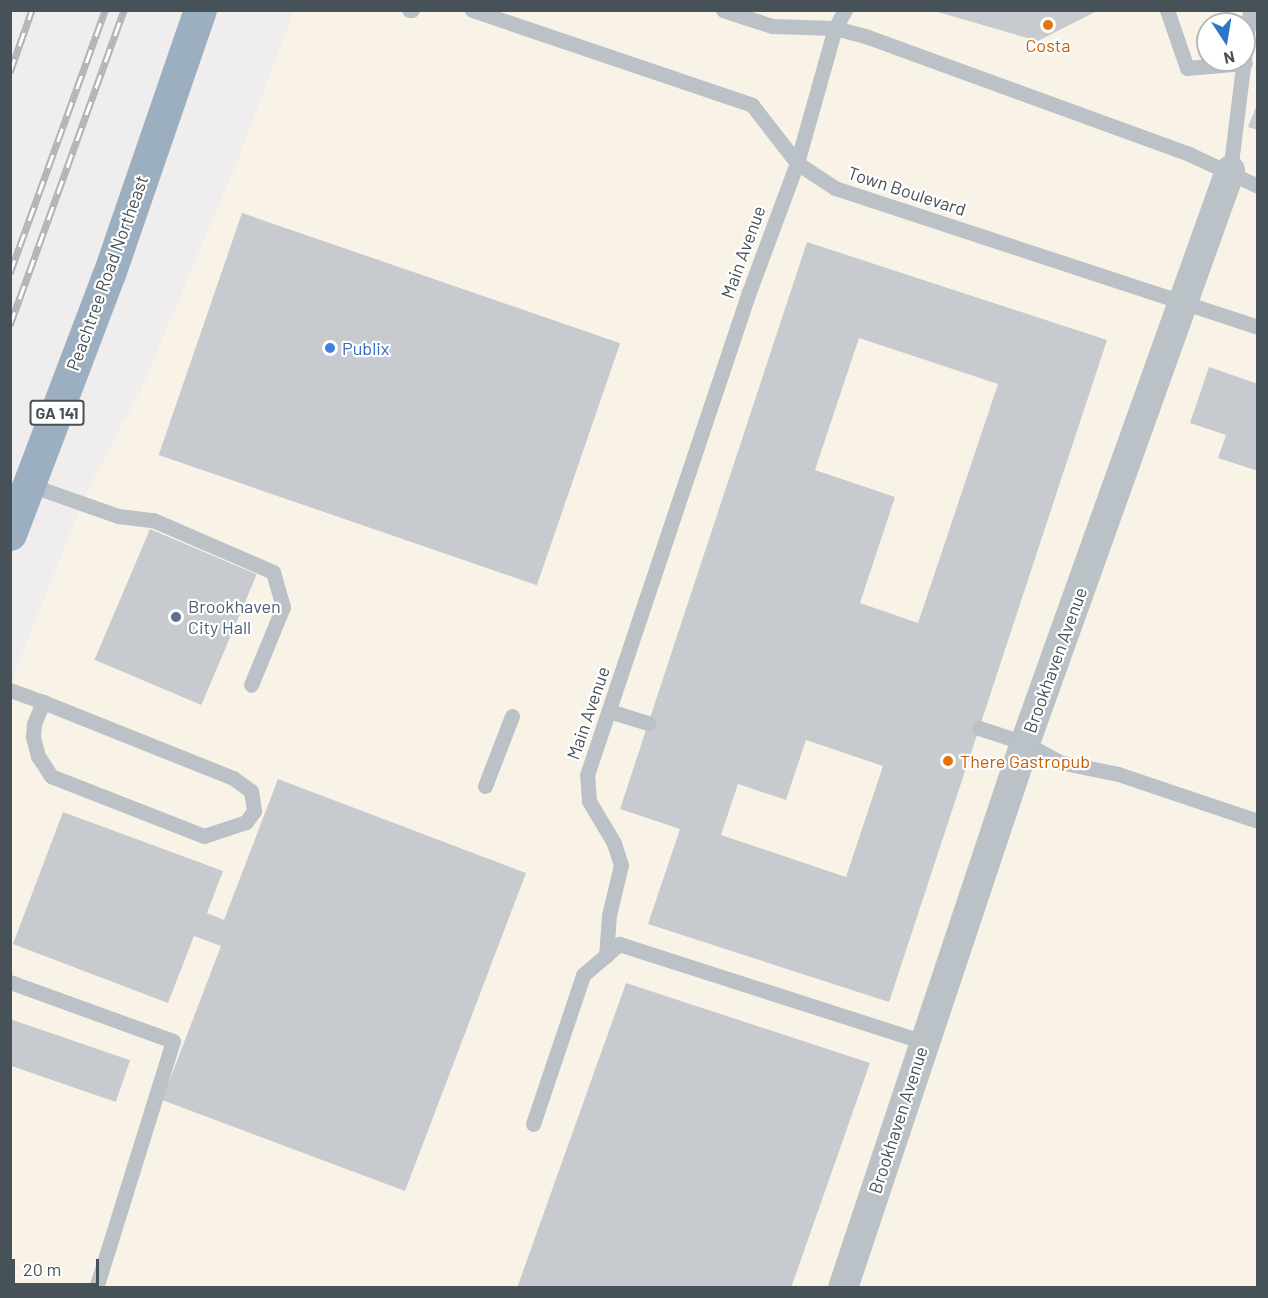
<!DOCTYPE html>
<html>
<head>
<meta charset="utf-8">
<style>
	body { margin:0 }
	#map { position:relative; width:1268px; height:1298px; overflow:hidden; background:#efeded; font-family:Barlow,sans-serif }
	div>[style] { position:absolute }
	.commercial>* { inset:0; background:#f9f3e7 }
	.building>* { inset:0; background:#c7cacf; transform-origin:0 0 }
	.service>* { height:15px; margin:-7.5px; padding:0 7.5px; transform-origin:7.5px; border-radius:7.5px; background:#bac2c8 }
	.minor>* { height:30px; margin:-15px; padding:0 15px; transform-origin:15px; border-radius:15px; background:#bac2c8 }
	.trunk>* { height:33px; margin:-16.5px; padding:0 16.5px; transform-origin:16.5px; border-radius:16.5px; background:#9cafc0 }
	.rail>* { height:7px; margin-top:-3.5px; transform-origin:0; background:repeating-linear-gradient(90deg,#fff 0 14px,#b0b3b7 0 28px); box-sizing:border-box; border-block:2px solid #b0b3b7 }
	.dots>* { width:16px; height:16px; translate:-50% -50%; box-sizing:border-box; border:3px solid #fff; border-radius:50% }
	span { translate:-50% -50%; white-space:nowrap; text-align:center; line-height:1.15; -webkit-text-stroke:4.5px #fff; paint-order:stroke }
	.shield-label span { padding:2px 4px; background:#fff; border:2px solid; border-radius:4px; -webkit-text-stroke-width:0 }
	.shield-label { font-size:16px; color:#475158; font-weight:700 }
	.food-label { font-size:18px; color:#c56008 }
	.left { translate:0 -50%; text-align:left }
	.street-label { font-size:18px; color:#475158 }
	.shop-label { font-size:18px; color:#366cbe }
	.service-label { font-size:18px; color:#4e5e75 }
	.frame { position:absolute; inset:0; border:12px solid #475158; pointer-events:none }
	.north { position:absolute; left:1196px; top:12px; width:60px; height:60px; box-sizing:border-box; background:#fff; border:2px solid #b5b9bc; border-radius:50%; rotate:168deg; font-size:16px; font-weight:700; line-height:24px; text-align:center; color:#475158 }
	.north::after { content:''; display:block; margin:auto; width:21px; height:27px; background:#2c76ca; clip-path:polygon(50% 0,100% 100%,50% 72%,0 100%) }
	.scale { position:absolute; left:12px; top:1259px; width:87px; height:27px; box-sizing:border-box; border:3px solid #475158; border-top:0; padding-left:8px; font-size:18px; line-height:21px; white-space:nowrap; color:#475158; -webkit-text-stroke:4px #fff; paint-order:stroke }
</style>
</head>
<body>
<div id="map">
	<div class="commercial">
		<div style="clip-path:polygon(evenodd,294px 11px,1257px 11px,1257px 1287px,11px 1287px,10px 685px,89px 487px,140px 392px,237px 162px,294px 11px,1208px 24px,1244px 24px,1244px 60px,1208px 60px,1208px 24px)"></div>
	</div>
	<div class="building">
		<div style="clip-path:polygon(931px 10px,1099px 10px,1038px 41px)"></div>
		<div style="clip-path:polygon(1258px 102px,1258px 130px,1248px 127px)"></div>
		<div style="left:242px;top:213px;width:400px;height:256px;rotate:19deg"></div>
		<div style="clip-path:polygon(evenodd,807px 242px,1107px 340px,889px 1002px,648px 924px,680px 829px,620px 809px,807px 242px,859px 338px,998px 384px,918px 623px,860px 603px,895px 497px,815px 470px,859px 338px,807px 242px,806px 740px,883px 766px,846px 877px,721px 835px,738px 784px,786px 800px,806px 740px)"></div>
		<div style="clip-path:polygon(1209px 367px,1258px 384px,1258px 471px,1218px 458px,1226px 435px,1190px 423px)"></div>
		<div style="left:150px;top:529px;width:116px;height:142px;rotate:23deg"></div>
		<div style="clip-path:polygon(278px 779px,526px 873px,405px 1191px,162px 1100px,221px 946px,194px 936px,168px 1003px,13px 944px,63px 812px,223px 871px,207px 913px,224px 920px)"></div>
		<div style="clip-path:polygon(626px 983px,870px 1063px,791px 1288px,517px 1288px)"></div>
		<div style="left:10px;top:1019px;width:127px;height:44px;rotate:19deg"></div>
	</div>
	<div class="service">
		<div style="left:409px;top:10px;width:3px"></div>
		<div style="left:472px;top:10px;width:296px;rotate:18.7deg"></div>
		<div style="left:752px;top:105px;width:73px;rotate:52.2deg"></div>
		<div style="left:797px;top:163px;width:45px;rotate:33.3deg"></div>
		<div style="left:835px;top:188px;width:445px;rotate:18.2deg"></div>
		<div style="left:723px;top:10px;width:52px;rotate:18.1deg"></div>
		<div style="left:772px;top:26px;width:63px;rotate:1.8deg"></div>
		<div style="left:835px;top:28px;width:34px;rotate:15deg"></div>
		<div style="left:868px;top:37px;width:342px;rotate:20deg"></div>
		<div style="left:1189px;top:154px;width:76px;rotate:24.9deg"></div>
		<div style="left:1167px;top:10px;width:61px;rotate:71deg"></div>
		<div style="left:1187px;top:68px;width:58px;rotate:-4.9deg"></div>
		<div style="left:1230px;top:171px;width:162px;rotate:-82.9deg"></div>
		<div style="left:30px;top:485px;width:93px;rotate:19.4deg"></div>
		<div style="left:118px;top:516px;width:35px;rotate:7deg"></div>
		<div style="left:153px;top:520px;width:131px;rotate:23.4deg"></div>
		<div style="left:273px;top:572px;width:36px;rotate:74deg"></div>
		<div style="left:283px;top:607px;width:84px;rotate:112.3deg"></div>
		<div style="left:10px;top:690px;width:35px;rotate:20deg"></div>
		<div style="left:43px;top:702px;width:205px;rotate:21.8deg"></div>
		<div style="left:233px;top:778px;width:22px;rotate:36deg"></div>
		<div style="left:251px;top:791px;width:20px;rotate:81deg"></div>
		<div style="left:254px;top:811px;width:14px;rotate:126deg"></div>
		<div style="left:246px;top:822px;width:44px;rotate:161.6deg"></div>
		<div style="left:204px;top:836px;width:164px;rotate:-158.6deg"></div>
		<div style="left:51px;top:776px;width:24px;rotate:-123deg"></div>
		<div style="left:38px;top:756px;width:20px;rotate:-105deg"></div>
		<div style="left:33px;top:737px;width:13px;rotate:-86deg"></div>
		<div style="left:34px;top:724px;width:24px;rotate:-68deg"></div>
		<div style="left:609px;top:711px;width:41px;rotate:17.1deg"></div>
		<div style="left:979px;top:728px;width:48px;rotate:18.1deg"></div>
		<div style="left:1025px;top:743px;width:39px;rotate:29deg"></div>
		<div style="left:1059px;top:762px;width:60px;rotate:11.5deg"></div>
		<div style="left:1118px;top:774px;width:148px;rotate:18.6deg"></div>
		<div style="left:485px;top:786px;width:75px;rotate:-68.9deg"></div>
		<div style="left:606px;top:956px;width:41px;rotate:-85.8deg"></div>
		<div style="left:609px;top:915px;width:51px;rotate:-76.5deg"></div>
		<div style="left:621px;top:865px;width:23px;rotate:-108deg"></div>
		<div style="left:614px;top:843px;width:49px;rotate:-120.8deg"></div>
		<div style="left:589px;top:801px;width:26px;rotate:-94deg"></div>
		<div style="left:587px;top:775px;width:509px;rotate:-71.46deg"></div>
		<div style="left:749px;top:292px;width:138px;rotate:-69.6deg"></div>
		<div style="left:797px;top:163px;width:140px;rotate:-74.3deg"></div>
		<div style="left:835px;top:28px;width:21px;rotate:-61deg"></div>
		<div style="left:10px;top:982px;width:173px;rotate:19.9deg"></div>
		<div style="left:173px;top:1041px;width:259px;rotate:107.3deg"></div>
		<div style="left:533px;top:1124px;width:157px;rotate:-71.4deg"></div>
		<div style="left:583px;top:975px;width:48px;rotate:-40.7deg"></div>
		<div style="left:619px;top:944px;width:320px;rotate:17.8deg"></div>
	</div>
	<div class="minor">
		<div style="left:843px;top:1288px;width:575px;rotate:-71.53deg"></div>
		<div style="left:1025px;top:743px;width:608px;rotate:-70.28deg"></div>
	</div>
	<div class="trunk">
		<div style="left:10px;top:534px;width:278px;rotate:-69.2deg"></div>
		<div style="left:109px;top:274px;width:279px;rotate:-71deg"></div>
	</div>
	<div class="rail">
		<div style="left:10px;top:72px;width:66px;rotate:-70.5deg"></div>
		<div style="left:10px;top:273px;width:280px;rotate:-70.1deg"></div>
		<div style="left:10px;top:325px;width:335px;rotate:-70.1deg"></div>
	</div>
	<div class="dots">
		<div style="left:1048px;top:25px;background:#e8710a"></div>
		<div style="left:330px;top:348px;background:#3f7fe0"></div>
		<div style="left:176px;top:617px;background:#5c6f8a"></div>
		<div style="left:948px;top:761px;background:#e8710a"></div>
	</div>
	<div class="shield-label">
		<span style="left:57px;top:413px">GA 141</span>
	</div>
	<div class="food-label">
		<span style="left:1048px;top:45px">Costa</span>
		<span class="left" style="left:960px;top:761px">There Gastropub</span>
	</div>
	<div class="street-label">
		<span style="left:907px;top:191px;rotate:18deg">Town Boulevard</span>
		<span style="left:743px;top:252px;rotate:-70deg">Main Avenue</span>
		<span style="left:107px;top:273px;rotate:-70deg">Peachtree Road Northeast</span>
		<span style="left:1055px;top:660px;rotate:-70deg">Brookhaven Avenue</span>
		<span style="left:588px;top:713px;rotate:-71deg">Main Avenue</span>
		<span style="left:898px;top:1120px;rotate:-72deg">Brookhaven Avenue</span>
	</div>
	<div class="shop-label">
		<span class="left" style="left:342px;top:348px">Publix</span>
	</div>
	<div class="service-label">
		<span class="left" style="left:188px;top:617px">Brookhaven<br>City Hall</span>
	</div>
	<div class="frame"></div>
	<div class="north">N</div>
	<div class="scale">20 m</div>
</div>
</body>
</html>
